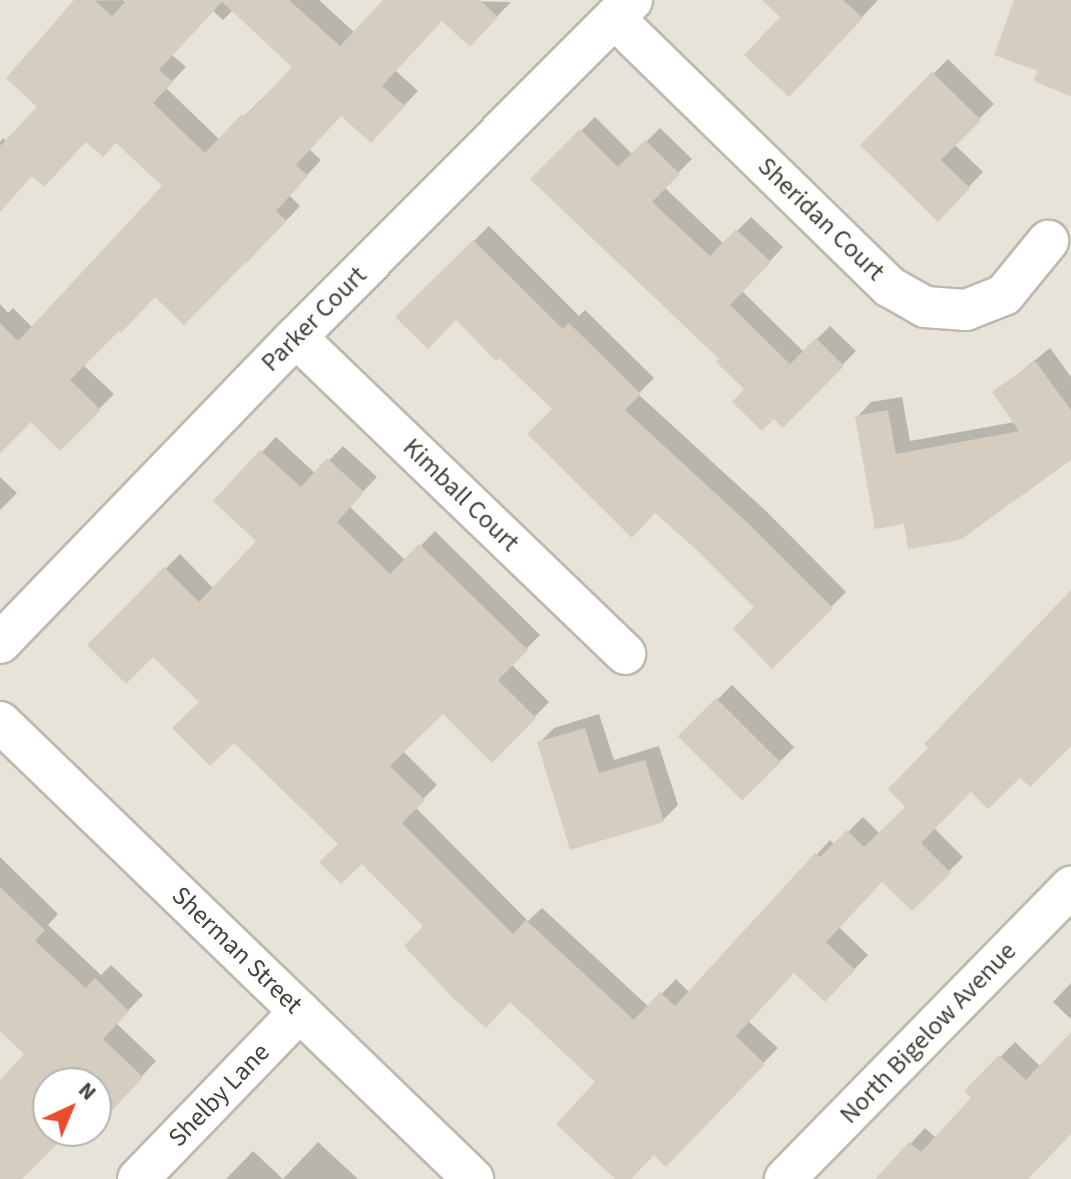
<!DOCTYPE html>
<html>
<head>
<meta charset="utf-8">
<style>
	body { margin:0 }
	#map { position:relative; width:1071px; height:1179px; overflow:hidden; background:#f3f1ea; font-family:"Source Sans 3",sans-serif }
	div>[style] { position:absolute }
	.residential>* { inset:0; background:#e7e3d8 }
	.shadow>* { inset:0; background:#0003; transform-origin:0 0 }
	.building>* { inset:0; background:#d4cdc0; transform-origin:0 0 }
	.roads { filter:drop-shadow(2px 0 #beb9ad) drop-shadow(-2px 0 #beb9ad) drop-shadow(0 2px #beb9ad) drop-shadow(0 -2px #beb9ad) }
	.minor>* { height:40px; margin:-20px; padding:0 20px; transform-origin:20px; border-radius:20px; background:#fff }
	span { translate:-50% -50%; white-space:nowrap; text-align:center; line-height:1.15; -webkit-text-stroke:6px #fff; paint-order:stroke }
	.street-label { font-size:26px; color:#474238 }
	.north { position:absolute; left:32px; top:1067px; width:80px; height:80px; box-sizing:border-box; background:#fff; border:2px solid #b5b3af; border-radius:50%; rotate:44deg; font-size:22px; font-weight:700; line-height:32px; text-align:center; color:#474238 }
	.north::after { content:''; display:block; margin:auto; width:28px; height:36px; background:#e94d2b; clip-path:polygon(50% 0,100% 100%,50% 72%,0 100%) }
</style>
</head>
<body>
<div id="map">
	<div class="residential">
		<div style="clip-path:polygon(evenodd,0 0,1071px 0,1071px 1179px,0 1179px,0 0,48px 1083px,96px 1083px,96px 1131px,48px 1131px,48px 1083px)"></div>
	</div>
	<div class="shadow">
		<div style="clip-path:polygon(evenodd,77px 0,123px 0,127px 3px,130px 0,319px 0,355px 33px,386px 0,511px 2px,484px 30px,442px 19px,395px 70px,418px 91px,385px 126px,342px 114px,309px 149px,321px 160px,289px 195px,300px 206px,247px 262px,244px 259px,155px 295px,83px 365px,114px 394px,60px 448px,31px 419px,0 451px,0 304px,8px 313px,13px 308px,33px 328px,165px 186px,116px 141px,86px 140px,33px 174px,0 210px,0 142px,3px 138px,7px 142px,40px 107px,77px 0,233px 10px,295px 66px,220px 140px,166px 88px,186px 67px,172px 55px,213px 11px,223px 20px,233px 10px)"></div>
		<div style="clip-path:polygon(765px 0,878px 0,803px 81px,782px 16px)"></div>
		<div style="clip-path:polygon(948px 59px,994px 104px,954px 144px,983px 172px,938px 219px,863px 145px)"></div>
		<div style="clip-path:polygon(595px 117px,633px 155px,660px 128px,692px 159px,664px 187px,724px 244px,751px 217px,783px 247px,742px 291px,804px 352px,830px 326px,856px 351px,783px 425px,722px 359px,533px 179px)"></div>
		<div style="clip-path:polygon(489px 226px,579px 316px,585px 310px,654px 378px,638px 394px,766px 511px,846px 592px,772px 666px,757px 607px,555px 409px,456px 317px,398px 317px)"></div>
		<div style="clip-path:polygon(1050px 348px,1071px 377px,1071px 458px,905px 521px,857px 417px,871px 402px,902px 397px,910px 441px,1015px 422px,994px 393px)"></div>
		<div style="clip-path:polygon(276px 437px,316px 474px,343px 446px,377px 477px,349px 506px,406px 561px,435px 531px,540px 635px,511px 664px,549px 702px,492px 760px,443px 711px,403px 751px,437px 785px,415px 807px,528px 921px,542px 908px,649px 1007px,676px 979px,690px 993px,830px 840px,835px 845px,863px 817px,880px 834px,908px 807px,1071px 594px,1071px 743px,1020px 775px,971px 789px,933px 827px,963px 857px,912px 909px,883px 879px,839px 927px,868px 955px,839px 985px,794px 971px,748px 1021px,778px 1048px,666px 1164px,654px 1153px,629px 1179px,618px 1179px,598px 1082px,426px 926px,153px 654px,90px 645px,180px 554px,214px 589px,259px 541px,216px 501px)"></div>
		<div style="clip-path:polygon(0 477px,17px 493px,0 510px)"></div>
		<div style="left:732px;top:685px;width:88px;height:73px;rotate:45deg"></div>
		<div style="clip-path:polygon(599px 714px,614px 760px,659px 746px,678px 805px,663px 820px,539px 743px,554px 728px)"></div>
		<div style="clip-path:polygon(0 857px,58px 914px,48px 925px,101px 975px,111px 965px,143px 995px,116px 1023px,156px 1061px,96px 1125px,96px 1083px,49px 1083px,27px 1054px,0 1029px)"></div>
		<div style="clip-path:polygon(1071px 983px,1071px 1019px,1053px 1002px)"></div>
		<div style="clip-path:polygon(1071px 1035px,1071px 1132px,1018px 1179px,878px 1179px,925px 1128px,936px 1138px,974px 1098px,967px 1091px,1015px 1042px,1041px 1067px)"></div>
		<div style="clip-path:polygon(318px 1142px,358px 1179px,226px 1179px,253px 1151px,283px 1179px)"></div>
	</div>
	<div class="building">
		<div style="clip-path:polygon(evenodd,74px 0,94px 0,112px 16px,127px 0,289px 0,340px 46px,383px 0,480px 0,498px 17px,470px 47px,442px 21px,382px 86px,405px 106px,371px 143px,341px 116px,296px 165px,308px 176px,276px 211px,287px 221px,184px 325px,155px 297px,121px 333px,119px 331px,70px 380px,101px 410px,60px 451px,31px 422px,0 453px,0 323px,18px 341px,162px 186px,116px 143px,103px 157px,86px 142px,44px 187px,32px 176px,0 212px,0 146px,37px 107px,6px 78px,74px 0,222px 2px,292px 67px,245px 117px,242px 114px,205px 153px,153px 103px,173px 82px,159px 70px,222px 2px)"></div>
		<div style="clip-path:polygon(762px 0,843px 0,863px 18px,789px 97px,744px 55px,780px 17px)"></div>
		<div style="clip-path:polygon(1014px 0,1071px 0,1071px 96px,1033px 81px,1038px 71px,994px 55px)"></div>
		<div style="clip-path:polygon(932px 72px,981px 120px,941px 160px,970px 188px,938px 222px,860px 145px)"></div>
		<div style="clip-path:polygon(580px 129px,618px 167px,645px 140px,680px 174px,652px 202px,710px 256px,736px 229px,771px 262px,730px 305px,790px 364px,816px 338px,844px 366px,783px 428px,774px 419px,762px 431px,732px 402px,744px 389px,716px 362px,719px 359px,530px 179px)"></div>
		<div style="clip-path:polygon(473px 240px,563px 329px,569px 323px,641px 394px,625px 410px,751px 526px,833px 608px,772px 669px,733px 629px,754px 607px,699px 552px,655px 513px,632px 538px,527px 434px,552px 409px,499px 358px,496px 361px,456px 320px,428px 349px,395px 317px)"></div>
		<div style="clip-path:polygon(1035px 361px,1071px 410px,1071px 460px,960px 540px,908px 549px,904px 524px,875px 529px,855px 416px,888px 410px,896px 454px,1019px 431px,992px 392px)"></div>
		<div style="clip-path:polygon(260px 450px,301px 487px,327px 458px,364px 492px,337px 522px,390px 574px,419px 544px,528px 650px,498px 680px,536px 718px,492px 763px,443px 714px,390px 766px,425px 800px,402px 823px,513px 934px,526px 920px,634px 1020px,660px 992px,675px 1006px,815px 853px,820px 857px,847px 830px,864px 847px,905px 807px,888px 789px,928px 748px,924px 744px,1071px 590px,1071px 746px,1030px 787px,1020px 778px,988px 809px,971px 792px,921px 843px,951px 873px,912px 911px,882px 882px,826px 942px,855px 970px,825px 1002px,794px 973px,736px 1036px,765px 1064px,666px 1167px,654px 1155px,631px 1179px,615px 1179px,556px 1124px,595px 1082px,510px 1002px,486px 1028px,453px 998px,404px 946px,423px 926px,362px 864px,341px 884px,319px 862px,338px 844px,234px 743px,210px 766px,172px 728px,199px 702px,153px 657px,126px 684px,87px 645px,164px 567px,199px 602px,256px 541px,213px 501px)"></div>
		<div style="left:716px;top:698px;width:91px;height:54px;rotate:45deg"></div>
		<div style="clip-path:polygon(585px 728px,599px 773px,645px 760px,664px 822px,570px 850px,537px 742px)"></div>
		<div style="clip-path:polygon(0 887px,45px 930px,35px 941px,86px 988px,95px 978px,129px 1011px,103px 1039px,143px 1077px,96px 1128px,96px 1083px,48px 1083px,48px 1131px,70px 1131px,22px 1179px,0 1179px,0 1080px,24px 1054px,0 1031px)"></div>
		<div style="clip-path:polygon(1071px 1032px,1071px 1134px,1028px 1179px,875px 1179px,909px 1142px,921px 1152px,971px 1098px,964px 1091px,999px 1055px,1026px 1080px)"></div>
	</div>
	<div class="roads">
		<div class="minor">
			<div style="left:614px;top:18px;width:385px;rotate:44.3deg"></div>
			<div style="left:890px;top:287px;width:40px;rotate:29.7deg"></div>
			<div style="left:925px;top:307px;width:41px;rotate:4.2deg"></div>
			<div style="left:966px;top:310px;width:41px;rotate:-21.5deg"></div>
			<div style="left:1004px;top:295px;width:70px;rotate:-50.8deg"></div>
			<div style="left:296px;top:337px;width:457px;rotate:43.9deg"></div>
			<div style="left:0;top:643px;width:426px;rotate:-46deg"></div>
			<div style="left:296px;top:337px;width:476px;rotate:-45.1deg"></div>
			<div style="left:0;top:722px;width:658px;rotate:44.01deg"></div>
			<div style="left:138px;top:1179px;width:233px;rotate:-46deg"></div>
			<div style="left:785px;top:1179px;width:409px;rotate:-45.6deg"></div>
		</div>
	</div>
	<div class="street-label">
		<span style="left:821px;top:219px;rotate:44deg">Sheridan Court</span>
		<span style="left:314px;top:319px;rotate:-45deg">Parker Court</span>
		<span style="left:461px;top:495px;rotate:44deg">Kimball Court</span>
		<span style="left:237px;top:950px;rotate:44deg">Sherman Street</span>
		<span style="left:928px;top:1033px;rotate:-46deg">North Bigelow Avenue</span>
		<span style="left:219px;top:1095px;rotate:-46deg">Shelby Lane</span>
	</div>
	<div class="north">N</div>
</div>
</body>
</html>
